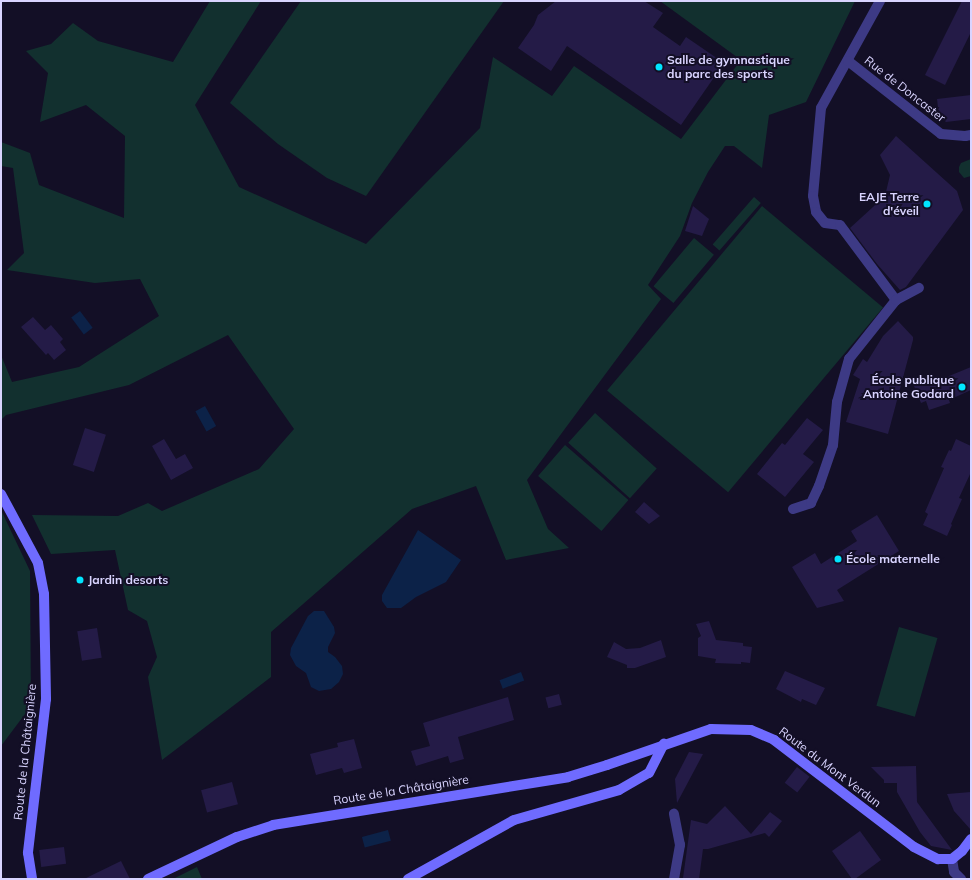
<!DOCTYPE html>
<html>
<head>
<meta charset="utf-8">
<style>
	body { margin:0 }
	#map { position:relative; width:972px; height:880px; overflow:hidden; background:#130f26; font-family:Mulish,sans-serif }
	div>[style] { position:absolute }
	.green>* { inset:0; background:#12302f; transform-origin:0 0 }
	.water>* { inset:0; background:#0c2248; transform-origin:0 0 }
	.building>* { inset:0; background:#241b47; transform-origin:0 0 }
	.street>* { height:10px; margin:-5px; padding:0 5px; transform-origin:5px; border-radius:5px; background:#3d3a85 }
	.secondary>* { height:10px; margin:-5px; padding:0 5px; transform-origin:5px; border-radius:5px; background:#6f6bff }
	.dots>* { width:11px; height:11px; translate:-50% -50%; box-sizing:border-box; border:2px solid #130f26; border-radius:50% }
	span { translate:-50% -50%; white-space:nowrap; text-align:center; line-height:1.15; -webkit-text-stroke:4px #130f26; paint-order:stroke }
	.poi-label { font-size:12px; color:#d9d4ff; font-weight:700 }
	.left { translate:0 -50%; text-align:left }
	.right { translate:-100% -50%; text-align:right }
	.street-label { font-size:12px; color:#d9d4ff }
	.frame { position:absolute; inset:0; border:2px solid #d9d4ff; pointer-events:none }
</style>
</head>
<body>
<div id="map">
	<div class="green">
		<div style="clip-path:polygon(210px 1px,261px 1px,195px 105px,239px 187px,366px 244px,480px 128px,493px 57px,552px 96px,574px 66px,681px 139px,741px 60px,660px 1px,855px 1px,806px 102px,769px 115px,762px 168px,734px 146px,725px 146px,708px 172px,692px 203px,680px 236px,648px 285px,661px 299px,527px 480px,548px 529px,569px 548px,506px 560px,476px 486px,412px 509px,271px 632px,271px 677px,162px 760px,148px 677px,157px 657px,147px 621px,128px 610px,115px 550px,51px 554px,32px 515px,118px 516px,148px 503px,162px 511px,259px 469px,294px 429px,228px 335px,129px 385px,6px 415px,1px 420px,1px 355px,12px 382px,79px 367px,159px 316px,140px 279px,95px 283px,7px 270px,24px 253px,13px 168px,1px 166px,1px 142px,30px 153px,39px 185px,124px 218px,125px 136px,86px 105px,40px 122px,48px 73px,26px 51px,51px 44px,73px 23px,98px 41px,173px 62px)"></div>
		<div style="clip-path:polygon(301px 1px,504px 1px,366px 196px,327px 178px,278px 144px,230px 103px)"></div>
		<div style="clip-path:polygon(971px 159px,971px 176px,964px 178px,959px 172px,959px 167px,961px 163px)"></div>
		<div style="left:754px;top:197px;width:9px;height:63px;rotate:41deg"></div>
		<div style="left:762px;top:206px;width:158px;height:241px;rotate:40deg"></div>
		<div style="left:694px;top:238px;width:26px;height:63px;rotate:40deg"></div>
		<div style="left:595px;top:413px;width:83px;height:40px;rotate:42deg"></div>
		<div style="left:565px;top:445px;width:84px;height:41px;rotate:41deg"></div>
		<div style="clip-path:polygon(1px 510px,30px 571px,31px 706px,1px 746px)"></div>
		<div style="left:899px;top:627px;width:40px;height:82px;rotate:16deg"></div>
		<div style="clip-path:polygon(197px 867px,202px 879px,173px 879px)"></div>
	</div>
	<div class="water">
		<div style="left:80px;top:311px;width:21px;height:11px;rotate:53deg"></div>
		<div style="left:205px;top:406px;width:23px;height:11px;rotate:61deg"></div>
		<div style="clip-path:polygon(418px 530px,461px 560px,446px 582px,416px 597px,401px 608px,387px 608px,382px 601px,382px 595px)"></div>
		<div style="clip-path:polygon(314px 611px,324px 611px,334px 627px,335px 633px,328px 647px,328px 652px,335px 657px,342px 666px,343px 674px,339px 682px,331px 689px,319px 691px,311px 687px,306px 673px,296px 666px,290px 655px,291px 648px,308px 616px)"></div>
		<div style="left:521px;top:672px;width:9px;height:23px;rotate:69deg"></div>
		<div style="left:388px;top:830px;width:11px;height:27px;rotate:75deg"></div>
	</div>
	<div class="building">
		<div style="clip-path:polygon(556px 1px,644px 1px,663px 13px,653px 27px,680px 46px,686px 37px,724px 63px,681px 125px,567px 46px,551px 71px,518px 48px,534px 25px,538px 15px)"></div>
		<div style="clip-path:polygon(962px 1px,971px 1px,971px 32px,945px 85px,925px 75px)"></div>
		<div style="clip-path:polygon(971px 95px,971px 119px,946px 122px,939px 116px,937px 99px)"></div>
		<div style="clip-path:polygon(896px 136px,957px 191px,963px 210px,906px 287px,900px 290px,877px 264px,850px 228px,885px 196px,890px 175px,880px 155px)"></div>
		<div style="clip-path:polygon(693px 206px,709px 219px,702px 236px,685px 231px)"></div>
		<div style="clip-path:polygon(33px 317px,45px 330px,51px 325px,63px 339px,60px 342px,66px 350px,54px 360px,48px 353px,46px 355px,21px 327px)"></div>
		<div style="clip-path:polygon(898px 321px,913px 337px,913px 340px,888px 434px,846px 422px,860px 379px,853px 375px,863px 359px,867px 362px,883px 336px)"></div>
		<div style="clip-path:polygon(971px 367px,971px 390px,949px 400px,950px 403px,929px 410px,926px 401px,921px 403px,914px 386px,931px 379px,932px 383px)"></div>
		<div style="clip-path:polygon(807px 418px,823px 430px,803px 454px,814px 462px,785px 497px,757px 474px,782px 443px,785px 445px)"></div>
		<div style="left:85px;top:428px;width:22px;height:39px;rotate:18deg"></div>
		<div style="clip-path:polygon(164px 439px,176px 459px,185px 454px,193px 468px,171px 480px,152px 446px)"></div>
		<div style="clip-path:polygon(956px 439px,971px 446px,971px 472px,959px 498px,962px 499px,951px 524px,952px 525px,947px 536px,923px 525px,928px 514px,925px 512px,944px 468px,941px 467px,949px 450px,951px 451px)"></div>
		<div style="clip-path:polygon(644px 502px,660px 516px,649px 524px,635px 512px)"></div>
		<div style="clip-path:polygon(877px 515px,899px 551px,837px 590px,844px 601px,817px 608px,792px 567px,815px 553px,821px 564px,857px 541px,851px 531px)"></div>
		<div style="clip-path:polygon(709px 621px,716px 640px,743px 643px,743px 646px,752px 647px,750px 663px,741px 662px,741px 664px,715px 663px,716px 659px,698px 656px,698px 638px,701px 636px,696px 624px)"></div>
		<div style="left:97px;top:628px;width:30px;height:20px;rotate:81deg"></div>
		<div style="clip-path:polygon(661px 640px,666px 657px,635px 668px,627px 668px,627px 665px,607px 657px,614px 642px,626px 649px,640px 648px)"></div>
		<div style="clip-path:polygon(785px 671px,825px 688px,816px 705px,802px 699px,801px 702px,776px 689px)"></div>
		<div style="left:559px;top:694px;width:11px;height:14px;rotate:75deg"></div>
		<div style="clip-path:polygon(508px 697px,514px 720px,458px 737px,464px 759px,450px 763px,448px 756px,416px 766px,411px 751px,430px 746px,423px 723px)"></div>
		<div style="clip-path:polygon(354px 739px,362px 768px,344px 773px,342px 768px,316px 775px,310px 754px,338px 747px,337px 743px)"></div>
		<div style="clip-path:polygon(689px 752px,703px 754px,677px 803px,675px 779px)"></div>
		<div style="clip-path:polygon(916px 766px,917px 802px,952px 850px,931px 846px,920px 832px,897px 792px,897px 783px,884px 783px,884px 780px,871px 767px)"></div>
		<div style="left:797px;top:767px;width:16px;height:20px;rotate:38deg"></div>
		<div style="left:232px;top:782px;width:23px;height:32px;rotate:75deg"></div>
		<div style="clip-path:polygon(971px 792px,971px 830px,954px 811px,947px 794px)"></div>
		<div style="clip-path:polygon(725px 806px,751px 834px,770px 812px,782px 821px,769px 837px,765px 833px,708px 849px,703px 849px,699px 879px,683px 878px,691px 820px,707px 824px)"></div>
		<div style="clip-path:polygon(860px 831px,881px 860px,855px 879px,852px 879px,832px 851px)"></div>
		<div style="left:64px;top:847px;width:17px;height:25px;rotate:83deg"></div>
		<div style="clip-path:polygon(121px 861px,130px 879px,84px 879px)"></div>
	</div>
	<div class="street">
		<div style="left:880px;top:1px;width:122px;rotate:118.9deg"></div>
		<div style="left:821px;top:108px;width:88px;rotate:95.2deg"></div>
		<div style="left:813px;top:196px;width:16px;rotate:79deg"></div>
		<div style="left:816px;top:212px;width:14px;rotate:51deg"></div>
		<div style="left:825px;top:223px;width:15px;rotate:8deg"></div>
		<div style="left:840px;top:225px;width:94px;rotate:53.3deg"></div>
		<div style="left:848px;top:61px;width:118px;rotate:38.1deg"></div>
		<div style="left:941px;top:134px;width:24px;rotate:5deg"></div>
		<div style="left:965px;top:136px;width:6px;rotate:-9deg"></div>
		<div style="left:793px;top:509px;width:19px;rotate:-18deg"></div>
		<div style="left:811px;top:503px;width:19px;rotate:-65deg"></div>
		<div style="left:819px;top:486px;width:43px;rotate:-71.1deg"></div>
		<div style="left:833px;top:445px;width:43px;rotate:-84.7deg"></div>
		<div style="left:837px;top:402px;width:45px;rotate:-74.4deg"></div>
		<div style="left:849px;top:359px;width:75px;rotate:-51.5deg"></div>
		<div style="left:896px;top:300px;width:26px;rotate:-28deg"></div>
		<div style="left:952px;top:859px;width:13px;rotate:81deg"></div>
		<div style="left:954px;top:872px;width:10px;rotate:45deg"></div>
		<div style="left:674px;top:879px;width:35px;rotate:-80deg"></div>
		<div style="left:680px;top:845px;width:32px;rotate:-101deg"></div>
	</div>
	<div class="secondary">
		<div style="left:1px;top:494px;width:78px;rotate:61.8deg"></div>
		<div style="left:38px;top:563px;width:32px;rotate:79deg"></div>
		<div style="left:44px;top:594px;width:105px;rotate:88.9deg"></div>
		<div style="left:46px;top:699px;width:155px;rotate:96.7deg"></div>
		<div style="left:28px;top:853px;width:26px;rotate:81deg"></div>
		<div style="left:148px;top:879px;width:98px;rotate:-25.3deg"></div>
		<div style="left:237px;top:837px;width:38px;rotate:-18deg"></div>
		<div style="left:273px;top:825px;width:299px;rotate:-9.2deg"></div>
		<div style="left:568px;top:777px;width:41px;rotate:-17.1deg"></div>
		<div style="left:607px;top:765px;width:110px;rotate:-19.1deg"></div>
		<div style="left:711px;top:729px;width:40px;rotate:1.4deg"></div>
		<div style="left:751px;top:730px;width:25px;rotate:23deg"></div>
		<div style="left:774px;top:740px;width:176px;rotate:37.4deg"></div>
		<div style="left:914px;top:847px;width:27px;rotate:27deg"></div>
		<div style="left:938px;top:859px;width:14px"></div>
		<div style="left:952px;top:859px;width:13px;rotate:-39deg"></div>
		<div style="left:962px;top:851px;width:15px;rotate:-53deg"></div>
		<div style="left:408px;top:879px;width:121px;rotate:-29.1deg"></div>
		<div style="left:514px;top:820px;width:109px;rotate:-15.9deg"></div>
		<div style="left:619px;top:790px;width:34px;rotate:-30deg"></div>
		<div style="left:649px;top:773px;width:33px;rotate:-63deg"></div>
	</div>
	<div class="dots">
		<div style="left:659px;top:67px;background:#00e5ff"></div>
		<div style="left:927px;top:204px;background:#00e5ff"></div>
		<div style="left:962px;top:387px;background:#00e5ff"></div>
		<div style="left:838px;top:559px;background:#00e5ff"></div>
		<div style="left:80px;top:580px;background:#00e5ff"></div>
	</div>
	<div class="poi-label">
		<span class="left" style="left:667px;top:67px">Salle de gymnastique<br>du parc des sports</span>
		<span class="right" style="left:919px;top:204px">EAJE Terre<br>d'éveil</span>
		<span class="right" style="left:954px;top:387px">École publique<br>Antoine Godard</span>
		<span class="left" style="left:846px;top:559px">École maternelle</span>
		<span class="left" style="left:88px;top:580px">Jardin desorts</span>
	</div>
	<div class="street-label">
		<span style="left:905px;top:89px;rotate:38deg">Rue de Doncaster</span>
		<span style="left:25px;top:752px;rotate:-84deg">Route de la Châtaignière</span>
		<span style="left:830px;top:767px;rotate:37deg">Route du Mont Verdun</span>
		<span style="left:401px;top:790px;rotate:-9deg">Route de la Châtaignière</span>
	</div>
	<div class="frame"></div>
</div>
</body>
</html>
